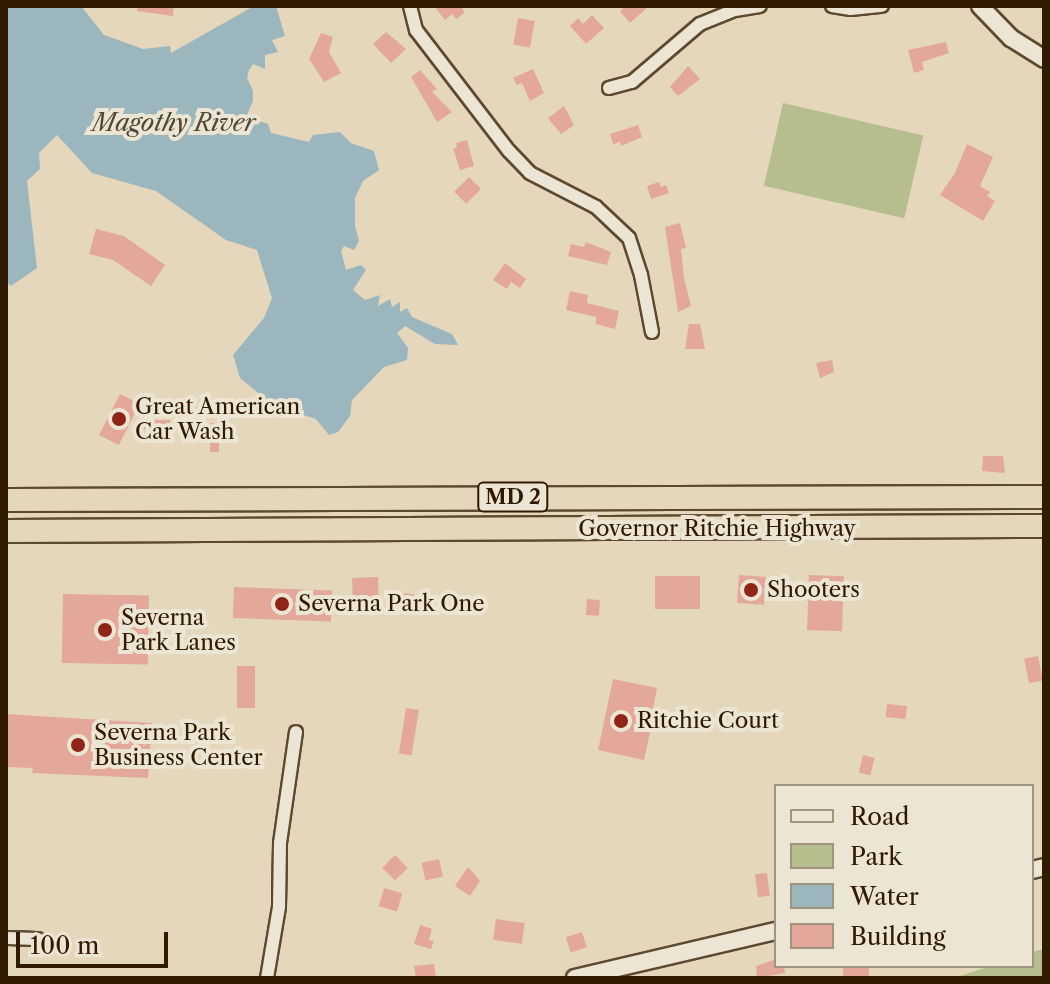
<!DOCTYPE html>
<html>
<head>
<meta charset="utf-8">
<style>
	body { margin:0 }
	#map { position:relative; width:1050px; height:984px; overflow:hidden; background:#e4d7bb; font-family:"Libre Caslon Text",serif }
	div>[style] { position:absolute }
	.green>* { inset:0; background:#b6be8e; transform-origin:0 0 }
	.water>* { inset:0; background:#9bb6bc }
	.building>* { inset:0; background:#e4a89a; transform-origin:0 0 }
	.roads { filter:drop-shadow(2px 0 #5d492f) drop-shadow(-2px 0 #5d492f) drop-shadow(0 2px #5d492f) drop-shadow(0 -2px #5d492f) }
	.street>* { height:12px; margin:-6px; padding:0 6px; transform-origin:6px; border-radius:6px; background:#ede5d3 }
	.secondary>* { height:16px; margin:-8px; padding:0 8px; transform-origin:8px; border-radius:8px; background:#ede5d3 }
	.highway>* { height:22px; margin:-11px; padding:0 11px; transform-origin:11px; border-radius:11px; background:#e4d7bb }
	.dots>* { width:22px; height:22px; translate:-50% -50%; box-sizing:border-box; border:4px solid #ede5d3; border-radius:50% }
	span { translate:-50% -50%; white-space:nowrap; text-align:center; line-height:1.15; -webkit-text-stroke:8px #ede5d3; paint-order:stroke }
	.shield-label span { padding:2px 6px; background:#ede5d3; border:2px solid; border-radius:6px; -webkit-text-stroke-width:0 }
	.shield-label { font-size:20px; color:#301a00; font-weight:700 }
	.poi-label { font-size:22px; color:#301a00 }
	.left { translate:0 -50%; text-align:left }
	.street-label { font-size:22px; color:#301a00 }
	.water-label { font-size:24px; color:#504938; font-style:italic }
	.frame { position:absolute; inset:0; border:8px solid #301a00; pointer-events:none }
	.legend { position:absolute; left:774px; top:784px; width:260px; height:184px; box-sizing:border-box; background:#ede5d3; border:2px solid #a1947f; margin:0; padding:10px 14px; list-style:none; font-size:24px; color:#301a00 }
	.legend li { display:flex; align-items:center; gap:16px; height:40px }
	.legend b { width:40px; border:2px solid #a1947f }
	.scale { position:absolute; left:16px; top:932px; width:152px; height:36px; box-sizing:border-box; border:4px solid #301a00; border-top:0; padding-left:10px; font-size:24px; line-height:28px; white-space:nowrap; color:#301a00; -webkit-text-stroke:6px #ede5d3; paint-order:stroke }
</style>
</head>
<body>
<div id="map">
	<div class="green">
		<div style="left:783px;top:103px;width:144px;height:85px;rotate:13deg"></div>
		<div style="clip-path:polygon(1044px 949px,1044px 978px,954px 978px,991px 966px,1032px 966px,1032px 952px)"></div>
	</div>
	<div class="water">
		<div style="clip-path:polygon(6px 6px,81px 6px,104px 35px,143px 49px,170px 46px,171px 53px,254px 6px,276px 6px,285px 36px,272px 40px,278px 52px,265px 55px,265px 69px,253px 64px,249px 70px,247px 78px,253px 91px,253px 101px,246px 117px,268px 124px,271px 133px,309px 142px,313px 135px,340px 132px,351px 143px,374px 151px,379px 170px,363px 181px,355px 198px,355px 226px,359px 241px,354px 250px,344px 246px,341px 251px,346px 270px,361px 265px,366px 270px,353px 290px,365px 300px,380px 295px,378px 306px,390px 299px,392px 307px,400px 302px,400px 312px,407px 308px,412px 317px,452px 334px,458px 345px,435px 344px,405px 326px,397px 333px,408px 348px,407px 360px,384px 367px,352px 400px,350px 416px,338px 432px,329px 435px,316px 419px,294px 412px,274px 415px,266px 399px,240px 378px,233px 355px,264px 318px,272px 298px,257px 250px,226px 240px,156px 191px,92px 173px,57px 135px,39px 153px,40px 169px,27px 181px,37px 268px,11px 286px,6px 281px)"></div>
	</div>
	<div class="building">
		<div style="clip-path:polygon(137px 6px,174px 6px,173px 16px,137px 11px)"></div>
		<div style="clip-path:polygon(434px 6px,462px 6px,464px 13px,456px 19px,452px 14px,445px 20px)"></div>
		<div style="clip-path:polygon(626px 6px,649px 6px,630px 23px,620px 11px)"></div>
		<div style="clip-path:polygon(592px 15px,604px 28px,586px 44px,570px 26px,578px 18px,583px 24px)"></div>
		<div style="left:518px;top:18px;width:17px;height:27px;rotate:10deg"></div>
		<div style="clip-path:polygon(386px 32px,406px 49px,391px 63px,373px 44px)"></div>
		<div style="clip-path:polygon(321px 33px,333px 37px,329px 52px,341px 73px,324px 82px,309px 59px)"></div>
		<div style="clip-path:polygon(946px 42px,949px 53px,922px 62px,924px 70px,914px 73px,908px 50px)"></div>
		<div style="clip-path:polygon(688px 66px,700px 79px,678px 96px,670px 87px)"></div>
		<div style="clip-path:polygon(533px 69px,544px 93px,530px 101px,522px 83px,517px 85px,513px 78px)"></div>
		<div style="clip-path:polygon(420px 70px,437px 89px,432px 92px,452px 112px,437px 122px,411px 77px)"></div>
		<div style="clip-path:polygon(564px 106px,574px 125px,561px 134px,548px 118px)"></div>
		<div style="clip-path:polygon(638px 125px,642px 137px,621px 146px,620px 142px,613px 144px,610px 134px)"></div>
		<div style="clip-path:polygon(467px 140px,474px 166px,460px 170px,453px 148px,457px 148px,456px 143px)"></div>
		<div style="clip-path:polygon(967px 144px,993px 157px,980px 186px,990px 192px,987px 196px,995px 201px,983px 221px,940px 195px,955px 173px)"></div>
		<div style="left:469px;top:177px;width:17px;height:21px;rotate:45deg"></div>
		<div style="clip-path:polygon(659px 182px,661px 187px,666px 185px,669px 193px,651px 199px,647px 186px)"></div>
		<div style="clip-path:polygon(680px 223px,686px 248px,681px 249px,684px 278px,691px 306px,678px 312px,665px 227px)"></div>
		<div style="clip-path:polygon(96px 229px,124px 236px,165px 265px,151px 286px,113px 260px,89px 254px)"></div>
		<div style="clip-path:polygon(586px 242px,611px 252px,607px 265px,568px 256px,571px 244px,584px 247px)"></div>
		<div style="clip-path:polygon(505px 263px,526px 279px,520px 288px,511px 282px,507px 289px,493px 280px)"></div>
		<div style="clip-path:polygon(570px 291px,588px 295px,587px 303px,619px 311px,615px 329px,596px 324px,596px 317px,566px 310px)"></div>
		<div style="clip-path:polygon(689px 324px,700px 324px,705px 349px,685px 349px)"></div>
		<div style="clip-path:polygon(832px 360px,834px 372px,820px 378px,816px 363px)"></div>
		<div style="left:120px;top:394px;width:22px;height:46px;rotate:27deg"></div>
		<div style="left:141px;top:420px;width:29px;height:9px"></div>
		<div style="left:219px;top:423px;width:29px;height:9px;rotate:90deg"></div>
		<div style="clip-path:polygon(983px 456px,1003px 456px,1005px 473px,982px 471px)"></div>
		<div style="left:739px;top:575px;width:27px;height:28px;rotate:4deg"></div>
		<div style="left:809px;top:575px;width:35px;height:55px;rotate:2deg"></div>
		<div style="left:700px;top:576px;width:33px;height:45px;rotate:90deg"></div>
		<div style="left:378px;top:577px;width:31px;height:26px;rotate:88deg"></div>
		<div style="left:234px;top:587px;width:98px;height:31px;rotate:2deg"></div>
		<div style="left:404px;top:593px;width:29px;height:13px;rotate:10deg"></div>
		<div style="left:63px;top:594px;width:86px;height:69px;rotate:1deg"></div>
		<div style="left:587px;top:599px;width:13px;height:16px;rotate:4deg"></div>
		<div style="left:1038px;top:656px;width:25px;height:14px;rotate:79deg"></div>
		<div style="left:237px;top:666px;width:18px;height:42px"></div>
		<div style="clip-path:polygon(613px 679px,657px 688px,652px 713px,639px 710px,635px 729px,650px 732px,644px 760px,598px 750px)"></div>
		<div style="left:887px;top:704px;width:20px;height:13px;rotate:6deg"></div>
		<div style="left:406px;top:708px;width:13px;height:46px;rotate:9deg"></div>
		<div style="clip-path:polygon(6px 714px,152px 723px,148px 778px,32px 773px,33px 768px,6px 767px)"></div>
		<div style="left:863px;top:755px;width:12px;height:18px;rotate:14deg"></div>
		<div style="left:395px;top:855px;width:18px;height:18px;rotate:45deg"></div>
		<div style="left:439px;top:859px;width:18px;height:18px;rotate:77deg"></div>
		<div style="clip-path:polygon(468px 867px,480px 881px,470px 896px,455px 886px)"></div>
		<div style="left:767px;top:873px;width:23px;height:12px;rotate:83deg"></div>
		<div style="left:384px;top:888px;width:19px;height:19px;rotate:16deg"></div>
		<div style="left:496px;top:919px;width:29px;height:21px;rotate:8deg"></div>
		<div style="clip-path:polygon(420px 925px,432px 929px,429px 940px,434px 941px,431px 949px,414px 944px)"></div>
		<div style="left:582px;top:932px;width:16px;height:17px;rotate:72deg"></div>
		<div style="clip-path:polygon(776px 959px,776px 966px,784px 966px,785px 973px,757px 978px,756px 966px)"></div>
		<div style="clip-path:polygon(434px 964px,436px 978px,416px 978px,414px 966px)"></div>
		<div style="left:843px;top:966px;width:26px;height:12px"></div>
	</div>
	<div class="roads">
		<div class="street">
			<div style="left:410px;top:6px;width:25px;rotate:76deg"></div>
			<div style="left:416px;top:30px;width:153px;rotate:52.5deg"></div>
			<div style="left:509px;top:151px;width:30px;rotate:46deg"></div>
			<div style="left:530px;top:173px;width:74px;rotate:27.3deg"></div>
			<div style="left:596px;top:207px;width:45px;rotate:43.2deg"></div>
			<div style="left:629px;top:238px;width:39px;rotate:72deg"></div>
			<div style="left:641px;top:275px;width:58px;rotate:79.1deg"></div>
			<div style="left:832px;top:6px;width:19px;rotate:9deg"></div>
			<div style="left:851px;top:9px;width:31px;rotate:-6deg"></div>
			<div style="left:609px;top:88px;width:24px;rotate:-15deg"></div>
			<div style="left:632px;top:82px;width:89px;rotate:-40.5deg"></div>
			<div style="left:700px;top:24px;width:38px;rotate:-22deg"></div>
			<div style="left:735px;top:10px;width:25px;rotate:-9deg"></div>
			<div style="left:6px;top:938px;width:32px;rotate:2deg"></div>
			<div style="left:267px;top:978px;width:72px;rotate:-80.4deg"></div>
			<div style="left:279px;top:907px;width:64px;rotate:-89.1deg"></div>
			<div style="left:280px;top:843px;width:112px;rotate:-81.8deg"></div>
		</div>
		<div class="secondary">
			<div style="left:980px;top:6px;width:45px;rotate:45.9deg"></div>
			<div style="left:1011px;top:38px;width:39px;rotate:32deg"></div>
			<div style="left:1032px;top:870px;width:12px;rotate:-14deg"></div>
			<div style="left:575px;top:978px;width:206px;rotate:-13.2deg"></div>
		</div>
		<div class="highway">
			<div style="left:6px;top:500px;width:1038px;rotate:-0.17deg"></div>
			<div style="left:6px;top:531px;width:1038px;rotate:-0.28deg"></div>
		</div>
	</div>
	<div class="dots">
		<div style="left:119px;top:419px;background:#8f2418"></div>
		<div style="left:751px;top:590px;background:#8f2418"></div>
		<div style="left:282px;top:604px;background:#8f2418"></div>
		<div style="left:105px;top:630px;background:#8f2418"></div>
		<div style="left:621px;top:721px;background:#8f2418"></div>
		<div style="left:78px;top:745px;background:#8f2418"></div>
	</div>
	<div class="shield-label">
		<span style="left:513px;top:497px">MD 2</span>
	</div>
	<div class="poi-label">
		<span class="left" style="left:135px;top:419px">Great American<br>Car Wash</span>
		<span class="left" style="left:767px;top:590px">Shooters</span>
		<span class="left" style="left:298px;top:604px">Severna Park One</span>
		<span class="left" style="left:121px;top:630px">Severna<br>Park Lanes</span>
		<span class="left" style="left:637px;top:721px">Ritchie Court</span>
		<span class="left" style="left:94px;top:745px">Severna Park<br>Business Center</span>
	</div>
	<div class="street-label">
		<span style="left:717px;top:529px">Governor Ritchie Highway</span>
	</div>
	<div class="water-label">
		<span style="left:174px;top:123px">Magothy River</span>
	</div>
	<div class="frame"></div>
	<ul class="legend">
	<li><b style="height:10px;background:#ede5d3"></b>Road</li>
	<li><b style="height:22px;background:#b6be8e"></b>Park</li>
	<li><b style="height:22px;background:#9bb6bc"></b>Water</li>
	<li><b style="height:22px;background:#e4a89a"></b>Building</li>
	</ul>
	<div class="scale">100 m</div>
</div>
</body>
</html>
